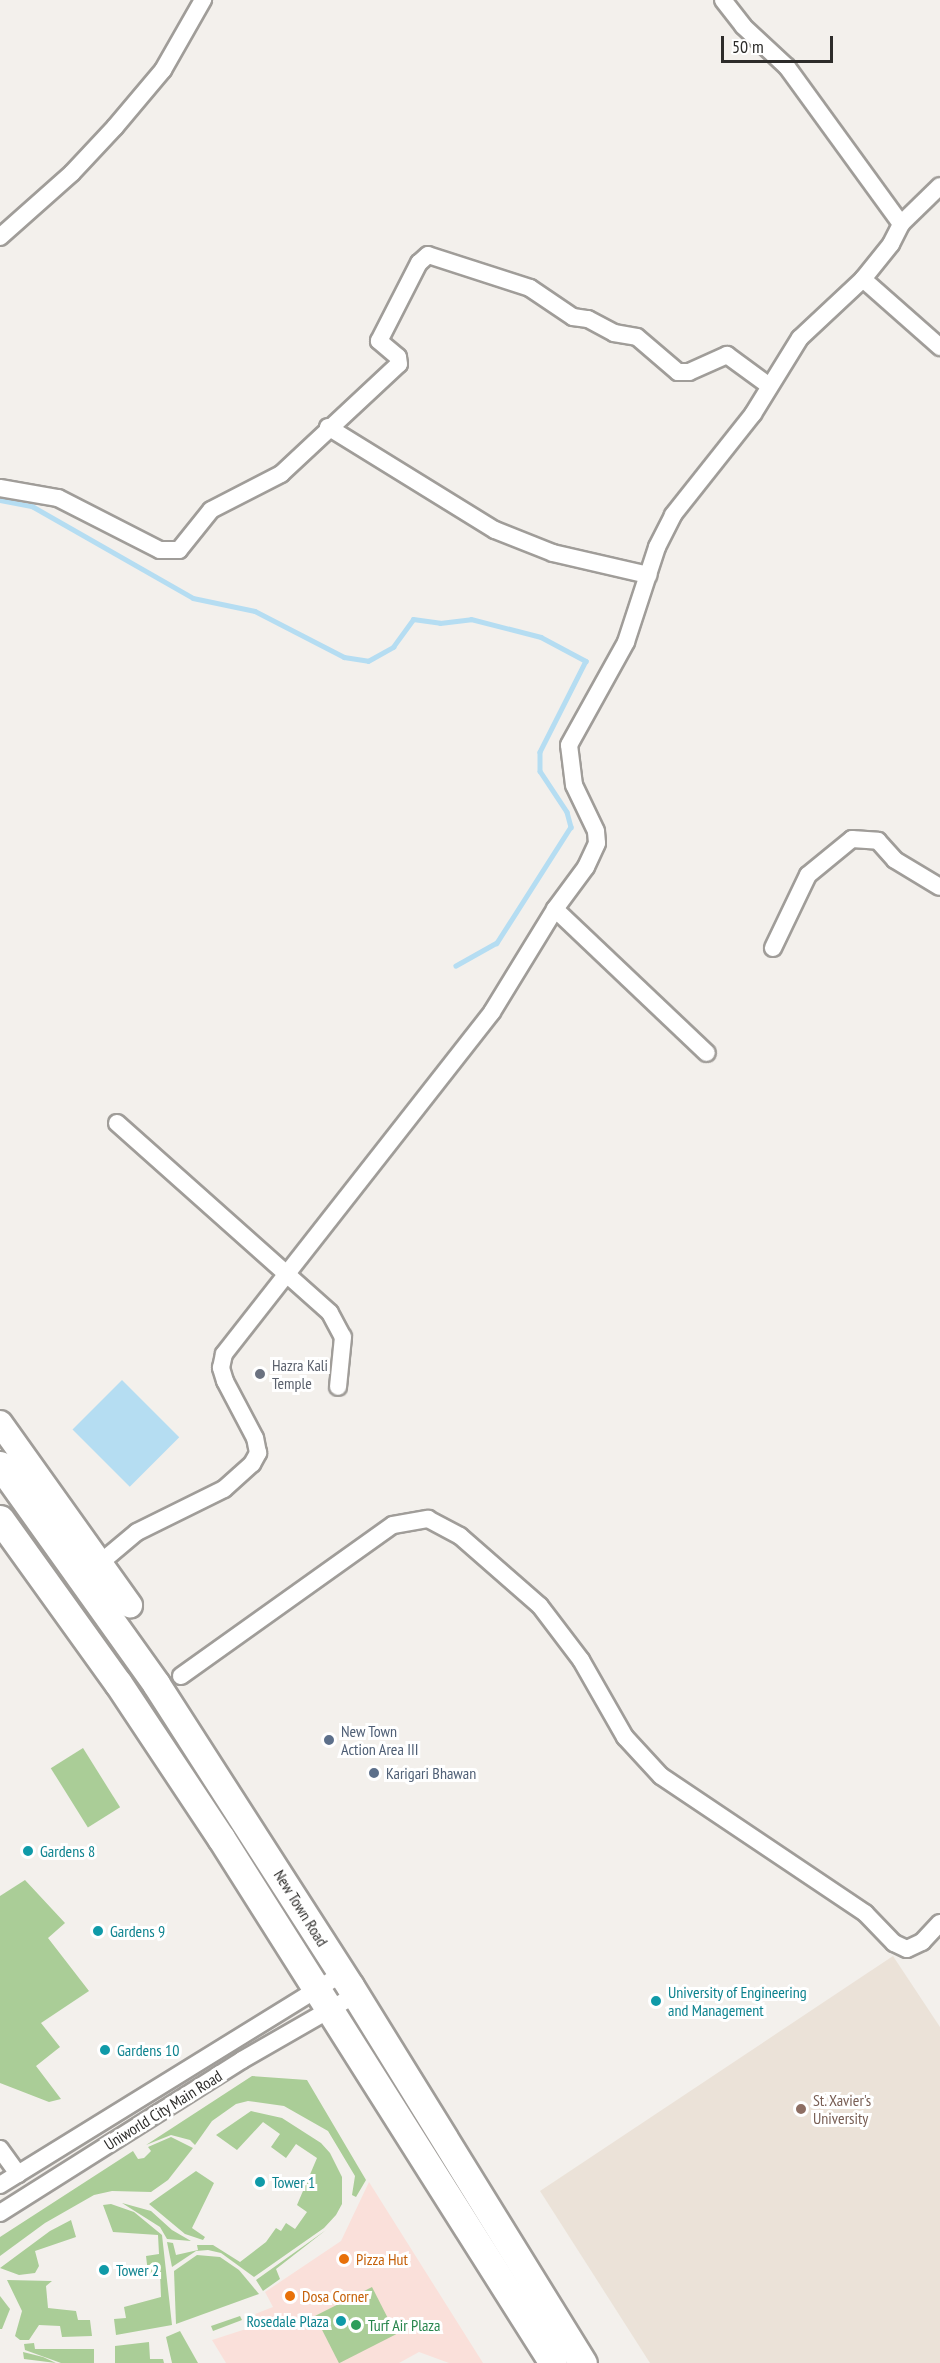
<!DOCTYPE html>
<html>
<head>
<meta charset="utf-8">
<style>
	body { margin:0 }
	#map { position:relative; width:940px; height:2363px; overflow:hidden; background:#f3f0ec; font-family:"PT Sans Narrow",sans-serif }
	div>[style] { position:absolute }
	.commercial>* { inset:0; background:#fae0da }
	.built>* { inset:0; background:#ebe2d8 }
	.green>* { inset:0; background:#aacd97; transform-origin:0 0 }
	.water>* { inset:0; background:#b5ddf2; transform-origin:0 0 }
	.stream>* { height:4.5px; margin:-2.25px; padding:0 2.25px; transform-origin:2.25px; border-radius:2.25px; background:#b5ddf2 }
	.roads { filter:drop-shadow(2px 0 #a09d99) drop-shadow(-2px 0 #a09d99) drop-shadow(0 2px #a09d99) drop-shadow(0 -2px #a09d99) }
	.street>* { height:16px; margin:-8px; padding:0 8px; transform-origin:8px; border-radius:8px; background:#fff }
	.secondary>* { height:24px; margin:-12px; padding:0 12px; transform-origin:12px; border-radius:12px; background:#fff }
	.primary>* { height:27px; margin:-13.5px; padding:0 13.5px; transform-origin:13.5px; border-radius:13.5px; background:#fff }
	.dots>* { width:16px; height:16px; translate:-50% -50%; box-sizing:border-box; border:3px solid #fff; border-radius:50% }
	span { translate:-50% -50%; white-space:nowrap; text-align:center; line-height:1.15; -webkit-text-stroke:6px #fff; paint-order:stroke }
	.worship-label { font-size:16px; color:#5b616d }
	.left { translate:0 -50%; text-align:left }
	.service-label { font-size:16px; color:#4e5e75 }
	.culture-label { font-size:16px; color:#0d838f }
	.right { translate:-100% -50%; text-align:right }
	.street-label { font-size:16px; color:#2d2c2a }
	.education-label { font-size:16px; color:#785e54 }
	.food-label { font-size:16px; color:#c56008 }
	.leisure-label { font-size:16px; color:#27864d }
	.scale { position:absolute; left:721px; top:36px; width:112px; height:27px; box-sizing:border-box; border:3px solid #2d2c2a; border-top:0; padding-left:8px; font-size:18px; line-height:21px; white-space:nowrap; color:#2d2c2a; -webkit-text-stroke:4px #fff; paint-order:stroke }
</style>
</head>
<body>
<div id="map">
	<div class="commercial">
		<div style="clip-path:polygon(369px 2182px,483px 2363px,449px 2363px,419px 2352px,399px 2363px,226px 2363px,212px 2340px,261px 2324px,255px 2314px,273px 2307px,265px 2292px,341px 2241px)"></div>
	</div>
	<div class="built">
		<div style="clip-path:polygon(893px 1956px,940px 2027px,940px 2363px,650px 2363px,540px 2191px)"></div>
	</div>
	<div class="green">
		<div style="left:83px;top:1748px;width:70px;height:38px;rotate:58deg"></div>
		<div style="clip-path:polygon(25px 1880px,65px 1923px,48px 1938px,89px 1991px,41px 2023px,60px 2047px,36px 2066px,61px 2099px,49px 2102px,0 2083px,0 1896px)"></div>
		<div style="clip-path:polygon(252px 2076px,307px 2080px,366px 2180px,356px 2197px,352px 2195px,355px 2176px,328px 2131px,284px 2106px,248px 2101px,236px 2104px,212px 2121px,195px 2145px,190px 2140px,171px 2135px,146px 2145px)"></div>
		<div style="clip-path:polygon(251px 2111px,282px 2118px,321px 2143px,330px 2153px,342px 2177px,342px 2204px,336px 2215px,324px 2228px,254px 2277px,221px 2253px,208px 2250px,196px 2251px,172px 2267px,167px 2242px,173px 2243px,176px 2255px,198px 2250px,197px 2245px,213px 2245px,240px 2262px,266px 2242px,276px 2228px,281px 2231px,286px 2223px,295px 2229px,307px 2212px,297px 2205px,317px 2158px,296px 2144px,286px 2158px,271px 2147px,280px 2134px,263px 2122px,237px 2150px,216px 2135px)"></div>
		<div style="clip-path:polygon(171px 2137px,193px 2148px,168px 2180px,151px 2192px,112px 2191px,94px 2195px,45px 2223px,0 2256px,0 2237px,133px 2151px,138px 2159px,144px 2158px,151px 2151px,148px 2147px)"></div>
		<div style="clip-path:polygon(196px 2171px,214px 2183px,192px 2228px,205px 2237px,203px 2240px,185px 2234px,149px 2204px)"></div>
		<div style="clip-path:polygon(122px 2203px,151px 2211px,172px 2230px,191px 2241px,167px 2239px,160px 2227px)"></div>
		<div style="clip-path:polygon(111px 2204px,134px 2212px,162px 2235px,172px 2325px,116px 2335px,114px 2319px,126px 2318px,124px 2307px,161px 2297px,160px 2273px,148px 2273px,146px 2256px,159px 2254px,158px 2235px,113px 2232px,103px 2205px)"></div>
		<div style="clip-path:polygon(71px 2220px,76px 2237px,35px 2251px,39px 2266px,35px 2273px,19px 2275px,0 2268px,50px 2231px)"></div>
		<div style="clip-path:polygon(326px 2230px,276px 2269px,280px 2279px,263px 2291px,256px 2280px)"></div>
		<div style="clip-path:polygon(197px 2255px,220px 2257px,239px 2270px,259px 2294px,176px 2324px,174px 2271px)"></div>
		<div style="clip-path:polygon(7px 2280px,52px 2281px,46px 2286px,48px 2308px,76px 2311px,78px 2320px,90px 2320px,92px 2336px,62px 2337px,60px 2326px,39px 2325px,29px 2340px,20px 2340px,15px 2336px,22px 2311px)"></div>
		<div style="left:372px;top:2287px;width:53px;height:64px;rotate:63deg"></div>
		<div style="clip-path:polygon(0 2296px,10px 2309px,2px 2329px,0 2329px)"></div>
		<div style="clip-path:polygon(240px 2316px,242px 2320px,213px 2331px,211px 2326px)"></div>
		<div style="clip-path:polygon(180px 2331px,198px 2363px,172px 2363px,166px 2337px)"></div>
		<div style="clip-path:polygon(149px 2342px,150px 2359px,163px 2359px,164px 2363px,115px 2363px,115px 2346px)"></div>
		<div style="clip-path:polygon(34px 2343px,35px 2349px,94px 2349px,94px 2363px,61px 2363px,25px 2350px,24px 2344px)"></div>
		<div style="clip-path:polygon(23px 2352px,43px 2357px,56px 2363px,24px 2359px)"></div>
	</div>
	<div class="water">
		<div style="left:122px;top:1380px;width:81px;height:70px;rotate:45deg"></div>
	</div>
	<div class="stream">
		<div style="left:0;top:500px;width:33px;rotate:11deg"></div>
		<div style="left:32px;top:506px;width:185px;rotate:29.7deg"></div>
		<div style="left:193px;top:598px;width:63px;rotate:11.8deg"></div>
		<div style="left:255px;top:611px;width:100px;rotate:27.3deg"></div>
		<div style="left:344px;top:657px;width:24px;rotate:9deg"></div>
		<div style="left:368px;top:661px;width:29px;rotate:-29deg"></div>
		<div style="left:393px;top:647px;width:34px;rotate:-54deg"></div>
		<div style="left:413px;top:619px;width:27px;rotate:8deg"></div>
		<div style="left:440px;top:623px;width:31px;rotate:-7deg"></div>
		<div style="left:471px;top:619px;width:72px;rotate:14.4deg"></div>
		<div style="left:541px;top:637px;width:51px;rotate:28.1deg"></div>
		<div style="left:586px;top:661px;width:102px;rotate:116.8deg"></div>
		<div style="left:540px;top:752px;width:19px;rotate:90deg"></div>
		<div style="left:540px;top:771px;width:49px;rotate:56.6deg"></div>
		<div style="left:567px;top:812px;width:16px;rotate:75deg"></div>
		<div style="left:571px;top:827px;width:138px;rotate:122.5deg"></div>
		<div style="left:497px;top:943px;width:47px;rotate:150.7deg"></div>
	</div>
	<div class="roads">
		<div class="street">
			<div style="left:723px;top:0;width:33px;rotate:52deg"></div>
			<div style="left:743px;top:26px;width:60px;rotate:43deg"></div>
			<div style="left:787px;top:67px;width:194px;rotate:54deg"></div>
			<div style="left:0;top:237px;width:96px;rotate:-41.6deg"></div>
			<div style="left:72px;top:173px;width:63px;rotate:-46.9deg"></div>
			<div style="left:115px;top:127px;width:75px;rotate:-49.9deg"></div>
			<div style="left:163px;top:70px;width:81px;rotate:-60.3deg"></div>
			<div style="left:863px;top:279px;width:103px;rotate:41.4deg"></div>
			<div style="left:328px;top:427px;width:196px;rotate:31.7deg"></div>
			<div style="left:495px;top:530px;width:62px;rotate:21.6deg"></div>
			<div style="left:553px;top:553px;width:98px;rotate:13deg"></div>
			<div style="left:0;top:488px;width:59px;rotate:9.8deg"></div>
			<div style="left:58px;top:498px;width:114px;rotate:27deg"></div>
			<div style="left:160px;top:550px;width:19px"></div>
			<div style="left:179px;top:550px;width:51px;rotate:-51.3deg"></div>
			<div style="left:211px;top:510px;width:79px;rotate:-27.2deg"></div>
			<div style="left:281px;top:474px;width:161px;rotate:-43deg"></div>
			<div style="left:399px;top:364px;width:7px;rotate:-98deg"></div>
			<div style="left:398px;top:357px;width:25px;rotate:-140deg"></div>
			<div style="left:379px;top:341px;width:88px;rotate:-62.9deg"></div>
			<div style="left:419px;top:263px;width:12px;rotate:-42deg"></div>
			<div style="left:428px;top:255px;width:107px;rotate:17.9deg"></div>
			<div style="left:530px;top:288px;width:52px;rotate:34deg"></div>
			<div style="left:573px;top:317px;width:15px;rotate:8deg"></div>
			<div style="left:588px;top:319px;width:30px;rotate:28deg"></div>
			<div style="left:614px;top:333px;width:23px;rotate:10deg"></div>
			<div style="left:637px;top:337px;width:54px;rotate:40.5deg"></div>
			<div style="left:678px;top:372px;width:11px"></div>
			<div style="left:689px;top:372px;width:42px;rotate:-24.1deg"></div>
			<div style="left:727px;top:355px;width:51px;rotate:36.2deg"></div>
			<div style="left:555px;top:909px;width:209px;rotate:43.5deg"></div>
			<div style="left:773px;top:948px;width:81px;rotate:-64.4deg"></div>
			<div style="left:808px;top:875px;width:57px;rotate:-39.3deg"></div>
			<div style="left:852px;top:839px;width:26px;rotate:4deg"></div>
			<div style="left:878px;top:841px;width:25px;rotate:48deg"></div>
			<div style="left:895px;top:860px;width:52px;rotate:31deg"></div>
			<div style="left:117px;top:1123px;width:285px;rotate:41.7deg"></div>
			<div style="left:330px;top:1313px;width:27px;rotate:62deg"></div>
			<div style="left:343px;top:1337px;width:50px;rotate:95.7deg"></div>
			<div style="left:100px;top:1563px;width:48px;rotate:-40deg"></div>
			<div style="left:137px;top:1532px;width:97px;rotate:-26.3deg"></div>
			<div style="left:224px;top:1489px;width:38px;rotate:-42deg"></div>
			<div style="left:252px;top:1464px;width:13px;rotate:-61deg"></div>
			<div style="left:258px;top:1453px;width:15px;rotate:-101deg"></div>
			<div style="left:255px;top:1438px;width:64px;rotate:-117.8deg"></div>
			<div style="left:225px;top:1381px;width:14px;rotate:-107deg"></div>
			<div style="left:221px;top:1368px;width:14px;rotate:-78deg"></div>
			<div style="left:224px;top:1354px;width:434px;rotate:-51.9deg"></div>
			<div style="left:492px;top:1012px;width:121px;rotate:-58.5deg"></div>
			<div style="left:555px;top:909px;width:52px;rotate:-53.6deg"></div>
			<div style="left:586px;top:867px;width:26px;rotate:-65deg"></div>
			<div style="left:597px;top:843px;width:12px;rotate:-95deg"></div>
			<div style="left:596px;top:831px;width:51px;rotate:-115.6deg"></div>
			<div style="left:574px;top:785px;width:40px;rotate:-97.1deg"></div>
			<div style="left:569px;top:745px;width:118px;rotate:-61deg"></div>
			<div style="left:626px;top:642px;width:100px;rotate:-71.9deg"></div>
			<div style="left:657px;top:547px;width:36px;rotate:-63deg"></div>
			<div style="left:673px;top:515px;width:129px;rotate:-51.6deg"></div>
			<div style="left:753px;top:414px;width:89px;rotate:-58.3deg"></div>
			<div style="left:800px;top:338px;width:86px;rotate:-43.1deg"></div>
			<div style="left:863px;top:279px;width:45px;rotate:-51.3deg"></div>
			<div style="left:891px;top:244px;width:22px;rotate:-63deg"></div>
			<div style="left:901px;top:224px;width:54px;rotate:-44.3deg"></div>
			<div style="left:181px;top:1676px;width:260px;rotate:-35.5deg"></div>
			<div style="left:393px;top:1525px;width:36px;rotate:-10deg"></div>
			<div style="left:428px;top:1519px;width:36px;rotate:28deg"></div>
			<div style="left:460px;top:1536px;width:106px;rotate:41.2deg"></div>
			<div style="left:540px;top:1606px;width:68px;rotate:52.8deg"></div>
			<div style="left:581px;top:1660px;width:89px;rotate:60.3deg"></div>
			<div style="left:625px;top:1737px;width:53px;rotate:47.3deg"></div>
			<div style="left:661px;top:1776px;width:246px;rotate:33.9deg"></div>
			<div style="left:865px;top:1913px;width:42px;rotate:46deg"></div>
			<div style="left:894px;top:1943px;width:14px;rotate:25deg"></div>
			<div style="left:907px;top:1949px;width:17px;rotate:-25deg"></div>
			<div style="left:922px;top:1942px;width:26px;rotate:-47deg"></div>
			<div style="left:0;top:2149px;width:31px;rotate:54deg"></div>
			<div style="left:0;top:2185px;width:402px;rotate:-31.7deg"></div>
			<div style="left:0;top:2213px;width:286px;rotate:-32.3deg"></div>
			<div style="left:242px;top:2060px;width:130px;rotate:-29.9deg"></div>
		</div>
		<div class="secondary">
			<div style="left:0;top:1423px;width:224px;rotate:54.5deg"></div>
		</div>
		<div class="primary">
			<div style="left:0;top:1465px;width:269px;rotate:54.5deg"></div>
			<div style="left:156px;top:1684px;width:359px;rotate:57.3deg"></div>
			<div style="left:350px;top:1986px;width:443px;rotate:58.3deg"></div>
			<div style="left:0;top:1519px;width:202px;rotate:54.3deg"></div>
			<div style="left:118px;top:1683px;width:186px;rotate:56.4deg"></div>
			<div style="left:221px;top:1838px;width:621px;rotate:57.69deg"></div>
		</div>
	</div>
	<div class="dots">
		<div style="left:260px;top:1374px;background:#6b7280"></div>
		<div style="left:329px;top:1740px;background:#5c6f8a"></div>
		<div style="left:374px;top:1773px;background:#5c6f8a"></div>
		<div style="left:28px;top:1851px;background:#0f9aa8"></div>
		<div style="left:98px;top:1931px;background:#0f9aa8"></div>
		<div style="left:656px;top:2001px;background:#0f9aa8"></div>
		<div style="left:105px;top:2050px;background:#0f9aa8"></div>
		<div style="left:801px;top:2109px;background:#8d6e63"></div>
		<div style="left:260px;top:2182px;background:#0f9aa8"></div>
		<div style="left:344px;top:2259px;background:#e8710a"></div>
		<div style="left:104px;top:2270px;background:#0f9aa8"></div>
		<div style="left:290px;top:2296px;background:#e8710a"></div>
		<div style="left:341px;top:2321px;background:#0f9aa8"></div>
		<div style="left:356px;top:2325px;background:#2e9e5b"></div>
	</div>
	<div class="worship-label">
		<span class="left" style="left:272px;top:1374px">Hazra Kali<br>Temple</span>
	</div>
	<div class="service-label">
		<span class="left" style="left:341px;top:1740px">New Town<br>Action Area III</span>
		<span class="left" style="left:386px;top:1773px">Karigari Bhawan</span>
	</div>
	<div class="culture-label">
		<span class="left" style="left:40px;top:1851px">Gardens 8</span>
		<span class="left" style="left:110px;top:1931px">Gardens 9</span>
		<span class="left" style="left:668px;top:2001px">University of Engineering<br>and Management</span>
		<span class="left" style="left:117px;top:2050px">Gardens 10</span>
		<span class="left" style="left:272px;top:2182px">Tower 1</span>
		<span class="left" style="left:116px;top:2270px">Tower 2</span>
		<span class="right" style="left:329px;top:2321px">Rosedale Plaza</span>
	</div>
	<div class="street-label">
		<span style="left:301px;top:1908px;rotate:58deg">New Town Road</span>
		<span style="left:163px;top:2110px;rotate:-32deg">Uniworld City Main Road</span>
	</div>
	<div class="education-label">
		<span class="left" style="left:813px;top:2109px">St. Xavier's<br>University</span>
	</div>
	<div class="food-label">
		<span class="left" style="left:356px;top:2259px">Pizza Hut</span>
		<span class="left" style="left:302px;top:2296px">Dosa Corner</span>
	</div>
	<div class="leisure-label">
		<span class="left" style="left:368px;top:2325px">Turf Air Plaza</span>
	</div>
	<div class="scale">50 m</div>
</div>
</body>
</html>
